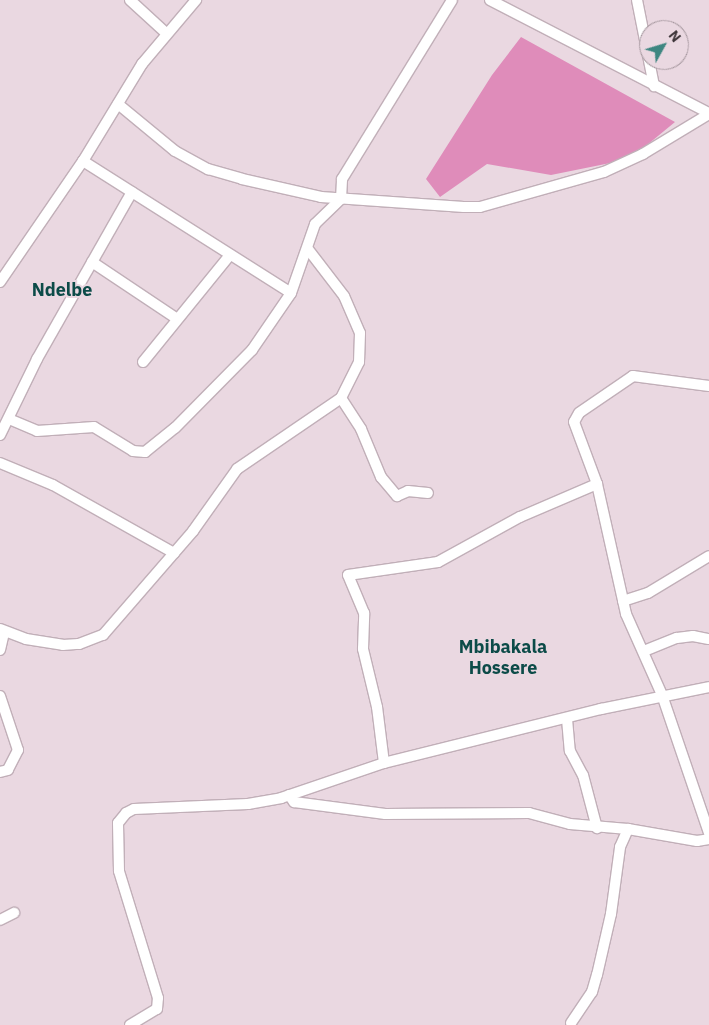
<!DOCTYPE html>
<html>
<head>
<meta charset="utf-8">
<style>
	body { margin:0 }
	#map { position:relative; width:709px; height:1025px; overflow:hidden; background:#ead8e1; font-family:"IBM Plex Sans",sans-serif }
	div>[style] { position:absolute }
	.forest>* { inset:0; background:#df8cba }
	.roads { filter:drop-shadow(1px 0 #c1afb8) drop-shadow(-1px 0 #c1afb8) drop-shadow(0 1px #c1afb8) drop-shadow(0 -1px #c1afb8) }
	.street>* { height:10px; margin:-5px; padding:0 5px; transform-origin:5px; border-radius:5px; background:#fff }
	span { translate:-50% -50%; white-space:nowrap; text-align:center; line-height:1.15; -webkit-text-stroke:4px #ead8e1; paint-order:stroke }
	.quarter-label { font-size:18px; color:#0c4b48; font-weight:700 }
	.north { position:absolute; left:639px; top:20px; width:50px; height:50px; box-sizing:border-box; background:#ead8e1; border:1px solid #a5979e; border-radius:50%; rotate:51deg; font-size:14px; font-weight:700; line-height:20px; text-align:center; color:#3e363a }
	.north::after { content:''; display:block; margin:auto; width:18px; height:22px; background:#3e8681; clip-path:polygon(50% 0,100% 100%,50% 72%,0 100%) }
</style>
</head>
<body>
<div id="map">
	<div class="forest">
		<div style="clip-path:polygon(521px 37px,675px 122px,630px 159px,551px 175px,487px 164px,440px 197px,426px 179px,492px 75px)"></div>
	</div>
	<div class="roads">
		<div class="street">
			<div style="left:130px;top:0;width:49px;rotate:42.5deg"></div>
			<div style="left:490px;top:0;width:246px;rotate:27.3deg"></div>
			<div style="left:637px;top:0;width:88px;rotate:78.8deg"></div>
			<div style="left:118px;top:104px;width:74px;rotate:39.5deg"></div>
			<div style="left:175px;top:151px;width:38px;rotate:29deg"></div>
			<div style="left:208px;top:169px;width:35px;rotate:16deg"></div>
			<div style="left:242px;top:179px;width:81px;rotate:12.8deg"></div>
			<div style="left:321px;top:197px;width:143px;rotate:4deg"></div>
			<div style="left:464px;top:207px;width:16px"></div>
			<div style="left:480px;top:207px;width:129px;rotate:-15.8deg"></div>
			<div style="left:604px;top:172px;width:43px;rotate:-24.8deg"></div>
			<div style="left:643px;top:154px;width:77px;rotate:-31.2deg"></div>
			<div style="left:83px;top:161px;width:246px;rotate:32.4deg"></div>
			<div style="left:291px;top:293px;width:73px;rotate:-70.8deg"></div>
			<div style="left:315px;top:224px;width:36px;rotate:-44deg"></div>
			<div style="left:341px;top:199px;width:20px;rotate:-87deg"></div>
			<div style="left:342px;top:179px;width:210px;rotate:-58.4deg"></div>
			<div style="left:92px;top:262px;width:101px;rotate:33.7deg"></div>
			<div style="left:0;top:282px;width:147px;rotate:-55.6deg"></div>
			<div style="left:83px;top:161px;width:114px;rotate:-58.7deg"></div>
			<div style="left:142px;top:64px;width:84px;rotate:-49.8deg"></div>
			<div style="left:143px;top:362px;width:138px;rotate:-50.9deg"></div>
			<div style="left:709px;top:386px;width:77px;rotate:-172.5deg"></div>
			<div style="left:633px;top:376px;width:65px;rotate:145.6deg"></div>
			<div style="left:579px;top:413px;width:10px;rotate:119deg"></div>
			<div style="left:574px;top:422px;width:66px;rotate:69.6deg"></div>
			<div style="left:597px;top:484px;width:133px;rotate:77.4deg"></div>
			<div style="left:626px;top:614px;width:89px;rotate:66deg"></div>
			<div style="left:662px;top:695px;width:146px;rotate:71.2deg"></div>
			<div style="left:341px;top:398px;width:37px;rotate:57deg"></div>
			<div style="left:361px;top:429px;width:52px;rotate:67.4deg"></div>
			<div style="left:381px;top:477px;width:25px;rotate:50deg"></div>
			<div style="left:397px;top:496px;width:12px;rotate:-24deg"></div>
			<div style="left:408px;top:491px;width:20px;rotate:6deg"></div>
			<div style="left:9px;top:419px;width:30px;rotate:23deg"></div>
			<div style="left:37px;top:431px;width:57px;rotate:-4deg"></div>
			<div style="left:94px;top:427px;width:46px;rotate:31.6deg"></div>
			<div style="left:133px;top:451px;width:12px;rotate:5deg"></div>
			<div style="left:145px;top:452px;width:38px;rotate:-39deg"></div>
			<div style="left:175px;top:428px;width:110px;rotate:-45.4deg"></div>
			<div style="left:252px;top:350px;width:69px;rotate:-55.6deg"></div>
			<div style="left:0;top:435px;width:85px;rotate:-64deg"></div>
			<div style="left:37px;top:359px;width:192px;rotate:-60.4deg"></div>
			<div style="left:0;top:463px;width:57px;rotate:22.5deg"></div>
			<div style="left:53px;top:485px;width:139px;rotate:29.3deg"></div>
			<div style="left:623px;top:601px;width:26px;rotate:-18deg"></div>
			<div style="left:648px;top:593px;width:71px;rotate:-31.2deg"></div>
			<div style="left:0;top:629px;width:28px;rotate:21deg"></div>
			<div style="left:26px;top:639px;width:37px;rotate:9deg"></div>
			<div style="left:63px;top:645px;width:16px;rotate:-4deg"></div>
			<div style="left:79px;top:644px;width:26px;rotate:-21deg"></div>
			<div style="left:103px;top:635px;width:138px;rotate:-49.1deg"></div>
			<div style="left:193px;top:531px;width:76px;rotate:-54.6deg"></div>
			<div style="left:237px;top:469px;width:126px;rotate:-34.3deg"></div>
			<div style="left:341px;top:398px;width:40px;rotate:-63.4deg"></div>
			<div style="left:359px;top:362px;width:29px;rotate:-88deg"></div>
			<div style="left:360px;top:333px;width:40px;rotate:-113.4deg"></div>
			<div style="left:344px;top:296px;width:59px;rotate:-127.5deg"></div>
			<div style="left:0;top:650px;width:18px;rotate:-77deg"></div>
			<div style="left:644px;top:651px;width:35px;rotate:-22deg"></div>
			<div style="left:677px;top:638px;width:16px;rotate:-7deg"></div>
			<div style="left:693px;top:636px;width:16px;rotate:11deg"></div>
			<div style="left:0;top:696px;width:57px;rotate:71.6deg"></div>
			<div style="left:18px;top:750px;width:22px;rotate:117deg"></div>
			<div style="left:8px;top:770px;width:8px;rotate:166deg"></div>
			<div style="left:567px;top:719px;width:32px;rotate:85deg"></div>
			<div style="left:570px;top:751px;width:27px;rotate:62deg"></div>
			<div style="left:583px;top:775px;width:55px;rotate:75.2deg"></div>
			<div style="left:384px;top:763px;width:56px;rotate:-97.1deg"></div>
			<div style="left:377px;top:707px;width:60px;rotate:-103.6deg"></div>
			<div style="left:363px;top:649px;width:36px;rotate:-88deg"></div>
			<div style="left:364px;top:613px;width:41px;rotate:-112.8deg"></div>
			<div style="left:348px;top:575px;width:91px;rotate:-8.2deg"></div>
			<div style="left:438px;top:562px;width:94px;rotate:-28.8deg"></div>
			<div style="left:520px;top:517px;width:84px;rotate:-23.2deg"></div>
			<div style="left:289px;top:795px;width:9px;rotate:54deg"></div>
			<div style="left:294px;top:802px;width:92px;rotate:7.5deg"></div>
			<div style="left:385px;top:814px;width:144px;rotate:-0.4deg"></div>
			<div style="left:529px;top:813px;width:42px;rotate:15deg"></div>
			<div style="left:570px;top:824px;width:58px;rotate:4.9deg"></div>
			<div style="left:628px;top:829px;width:70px;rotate:9.9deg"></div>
			<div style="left:697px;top:841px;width:12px;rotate:-9deg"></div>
			<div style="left:0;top:920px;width:16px;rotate:-27deg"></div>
			<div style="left:571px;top:1023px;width:37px;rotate:-56deg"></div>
			<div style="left:592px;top:992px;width:18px;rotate:-74deg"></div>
			<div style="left:597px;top:975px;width:63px;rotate:-77.1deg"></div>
			<div style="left:611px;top:914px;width:68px;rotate:-82.3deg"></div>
			<div style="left:620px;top:847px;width:20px;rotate:-66deg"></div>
			<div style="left:130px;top:1025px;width:31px;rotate:-31deg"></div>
			<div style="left:157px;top:1009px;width:11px;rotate:-85deg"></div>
			<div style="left:158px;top:998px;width:133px;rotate:-107.1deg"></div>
			<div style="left:119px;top:871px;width:48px;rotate:-91.2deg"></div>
			<div style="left:118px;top:823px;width:13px;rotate:-51deg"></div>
			<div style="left:126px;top:813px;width:9px;rotate:-27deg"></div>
			<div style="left:134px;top:809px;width:114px;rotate:-2.5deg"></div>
			<div style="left:248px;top:804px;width:34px;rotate:-10deg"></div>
			<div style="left:281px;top:798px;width:109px;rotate:-18.8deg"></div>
			<div style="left:384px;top:763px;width:224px;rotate:-14deg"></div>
			<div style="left:601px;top:709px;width:110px;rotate:-11.5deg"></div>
		</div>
	</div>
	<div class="quarter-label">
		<span style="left:62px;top:290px">Ndelbe</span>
		<span style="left:503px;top:658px">Mbibakala<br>Hossere</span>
	</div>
	<div class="north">N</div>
</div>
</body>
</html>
